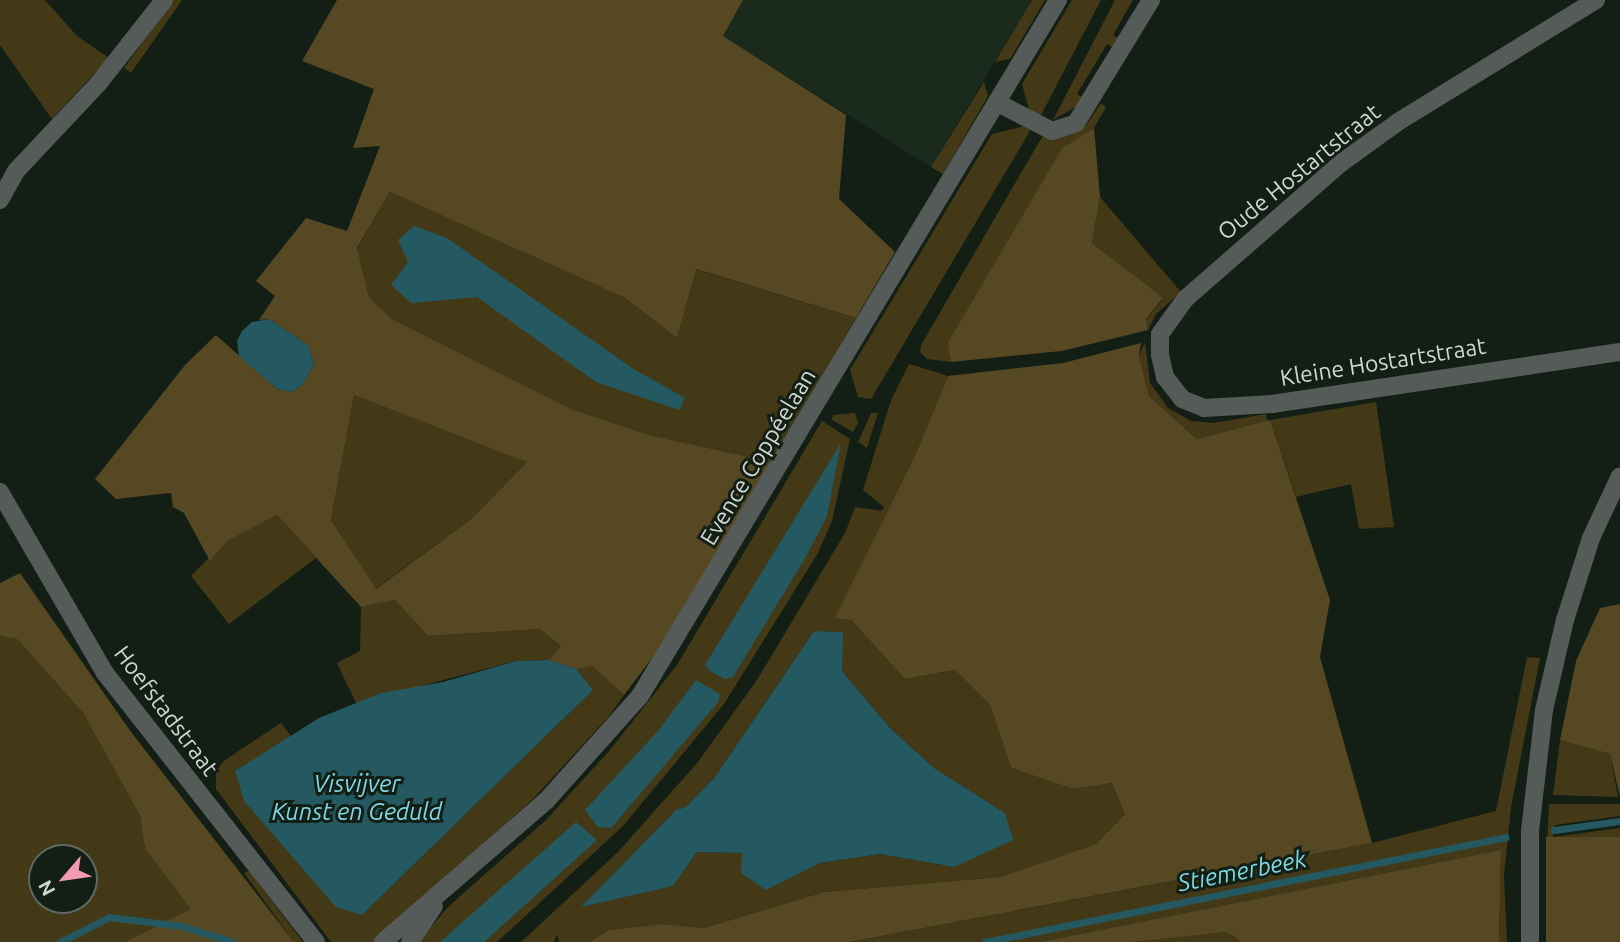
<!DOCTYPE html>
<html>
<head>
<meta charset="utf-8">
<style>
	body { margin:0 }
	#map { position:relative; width:1620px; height:942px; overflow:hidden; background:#131e15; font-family:Ubuntu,sans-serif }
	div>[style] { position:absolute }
	.built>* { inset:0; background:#1a2a1d }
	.green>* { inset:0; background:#443917 }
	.forest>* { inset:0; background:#554823; transform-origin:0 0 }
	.water>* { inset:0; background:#245961 }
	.stream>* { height:7px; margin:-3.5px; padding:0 3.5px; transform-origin:3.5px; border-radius:3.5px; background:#245961 }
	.minor>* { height:18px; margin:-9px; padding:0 9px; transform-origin:9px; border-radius:9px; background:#545b59 }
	span { translate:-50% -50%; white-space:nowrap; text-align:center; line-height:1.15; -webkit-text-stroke:6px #131e15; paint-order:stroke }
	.street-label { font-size:23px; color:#d1d8d2 }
	.water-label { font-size:24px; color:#7dd6e4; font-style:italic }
	.north { position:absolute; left:28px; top:844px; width:70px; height:70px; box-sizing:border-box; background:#131e15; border:2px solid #5f6861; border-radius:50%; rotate:241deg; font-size:19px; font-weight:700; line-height:28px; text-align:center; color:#d1d8d2 }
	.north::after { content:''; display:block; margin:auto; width:24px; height:32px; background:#f19ab2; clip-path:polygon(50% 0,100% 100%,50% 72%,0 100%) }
</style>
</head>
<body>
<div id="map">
	<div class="built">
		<div style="clip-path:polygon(743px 0,1032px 0,931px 167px,722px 36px)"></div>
	</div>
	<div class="green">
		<div style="clip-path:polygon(0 0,45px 0,77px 36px,109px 58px,52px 119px,0 45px)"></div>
		<div style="clip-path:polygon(173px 0,182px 0,131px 73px,124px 68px)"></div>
		<div style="clip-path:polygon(1032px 0,1045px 0,1010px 59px,995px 62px)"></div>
		<div style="clip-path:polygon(1072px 0,1101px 0,1040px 117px,1029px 110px,1022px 84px)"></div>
		<div style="clip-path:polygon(1115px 0,1133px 0,1113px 35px,1120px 39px,1114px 48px,1107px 44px,1077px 94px,1085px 99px,1082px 103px,1053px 120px)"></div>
		<div style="clip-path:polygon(984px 82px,988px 96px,943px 174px,931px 167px)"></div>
		<div style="clip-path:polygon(1101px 103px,1106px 107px,1094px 128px,1062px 148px,949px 343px,951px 362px,927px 359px,920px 352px,921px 345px,1042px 137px,1070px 135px,1086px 125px)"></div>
		<div style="clip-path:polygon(1025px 126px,1030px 131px,871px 399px,858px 397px,850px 370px,992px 134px)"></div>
		<div style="clip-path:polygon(390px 192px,625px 298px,677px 338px,695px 269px,856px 318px,772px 462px,649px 435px,571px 409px,392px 319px,369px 297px,357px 249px)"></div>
		<div style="clip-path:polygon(1100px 197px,1181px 292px,1156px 314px,1148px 330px,1146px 320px,1163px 299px,1092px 243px)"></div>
		<div style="clip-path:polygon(1145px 342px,1150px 383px,1168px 408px,1191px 421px,1213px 423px,1266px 414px,1267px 421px,1197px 439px,1149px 396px,1139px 355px)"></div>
		<div style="clip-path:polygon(evenodd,909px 364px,948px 376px,851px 620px,905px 679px,955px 670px,990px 705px,1011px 768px,1073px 789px,1112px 783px,1125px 814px,1096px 844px,1000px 877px,824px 892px,704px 928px,662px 924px,608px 930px,590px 942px,559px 942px,557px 934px,554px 942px,521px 942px,618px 852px,698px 762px,757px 680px,845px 533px,855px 507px,882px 511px,884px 507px,863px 490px,891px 400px,909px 364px,814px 631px,842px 632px,842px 671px,890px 728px,934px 768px,1005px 813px,954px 867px,880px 854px,820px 863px,766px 890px,743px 853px,697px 852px,673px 886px,582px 906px,676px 810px,686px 807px,715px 777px,814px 631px)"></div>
		<div style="clip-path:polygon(354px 395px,528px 461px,471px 519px,375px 589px,331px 520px)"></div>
		<div style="clip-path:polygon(1376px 402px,1394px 527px,1359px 529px,1351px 484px,1296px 497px,1270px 420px)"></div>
		<div style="clip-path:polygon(855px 413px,858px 423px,853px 432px,832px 420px,833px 415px)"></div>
		<div style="clip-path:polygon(871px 413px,878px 413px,867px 448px,858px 442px)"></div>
		<div style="clip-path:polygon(822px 421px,850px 439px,832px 521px,818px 553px,724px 704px,622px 827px,497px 942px,418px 942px,448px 907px,546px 820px,610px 750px,677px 665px)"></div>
		<div style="clip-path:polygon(277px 515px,316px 558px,229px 624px,191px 576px,226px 541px)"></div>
		<div style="clip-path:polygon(395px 600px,428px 636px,540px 629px,562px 647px,549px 660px,516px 661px,356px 703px,337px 663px,360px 651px,361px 607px)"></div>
		<div style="clip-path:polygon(evenodd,0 636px,17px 639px,83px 713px,140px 816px,145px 849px,192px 910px,125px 942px,0 942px,0 636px,42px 858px,84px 858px,84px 900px,42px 900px,42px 858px)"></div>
		<div style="clip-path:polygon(1527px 657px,1540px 658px,1511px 807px,1504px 876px,1507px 942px,1499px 942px,1501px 850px,1040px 942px,851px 942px,1372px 843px,1496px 811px)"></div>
		<div style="clip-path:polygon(592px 666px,624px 695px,609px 716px,533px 799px,374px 942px,331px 942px,216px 789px,216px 771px,225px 760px,281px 723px,291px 736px,235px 771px,362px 915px,593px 690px,576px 669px)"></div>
		<div style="clip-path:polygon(1560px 740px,1610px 754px,1618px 797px,1553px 795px)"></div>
		<div style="clip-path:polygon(1549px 804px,1620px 804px,1620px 816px,1555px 825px,1553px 837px,1620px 828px,1620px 837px,1547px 847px)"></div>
		<div style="clip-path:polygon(249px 871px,303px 942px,294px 942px,244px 873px)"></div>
		<div style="clip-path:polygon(1227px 932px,1242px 942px,1129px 942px,1138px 940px)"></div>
	</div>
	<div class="forest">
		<div style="clip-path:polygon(evenodd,337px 0,743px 0,723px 36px,846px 115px,839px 199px,895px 252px,856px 318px,696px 269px,677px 338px,625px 298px,390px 192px,357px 248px,369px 297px,392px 319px,571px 409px,649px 435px,772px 462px,656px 653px,624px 695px,592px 666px,576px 669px,549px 660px,561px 646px,540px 629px,428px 636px,395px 600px,361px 607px,277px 515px,227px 541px,210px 561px,184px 513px,173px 507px,171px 493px,116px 499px,95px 479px,185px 365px,216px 335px,277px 389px,292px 392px,303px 384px,314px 363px,308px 345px,269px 319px,259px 320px,275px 296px,256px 281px,306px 218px,347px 231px,380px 146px,353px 148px,374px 89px,302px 61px,337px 0,354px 395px,527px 462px,471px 519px,376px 589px,331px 520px,354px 395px)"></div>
		<div style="clip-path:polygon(1094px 128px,1100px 197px,1092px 243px,1163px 298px,1146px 319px,1148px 330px,1062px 351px,951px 362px,948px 343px,1062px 148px)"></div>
		<div style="clip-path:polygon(1141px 343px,1139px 355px,1149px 396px,1197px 439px,1270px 420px,1330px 600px,1320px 657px,1372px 843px,850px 942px,590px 942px,608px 930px,662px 924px,704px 928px,824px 892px,1000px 877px,1096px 844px,1125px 814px,1112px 783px,1073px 789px,1011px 768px,990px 705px,955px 670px,905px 679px,851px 620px,835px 618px,916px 454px,948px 376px,1063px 363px)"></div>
		<div style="clip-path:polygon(20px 573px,131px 732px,294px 942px,125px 942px,191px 909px,145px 849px,140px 816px,83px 713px,17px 639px,0 636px,0 583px)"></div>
		<div style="clip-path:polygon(1620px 604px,1620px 797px,1610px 754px,1560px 740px,1576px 661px,1600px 608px)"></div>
		<div style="left:1620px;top:837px;width:105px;height:74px;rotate:90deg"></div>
		<div style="clip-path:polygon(1501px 850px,1499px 942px,1242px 942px,1227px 932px,1129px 942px,1040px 942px)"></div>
	</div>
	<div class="water">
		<div style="clip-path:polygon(414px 226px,447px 238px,632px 368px,685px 398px,679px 410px,596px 382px,477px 297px,411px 303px,391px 285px,408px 262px,398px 240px)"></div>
		<div style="clip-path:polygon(269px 319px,308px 345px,314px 363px,303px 384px,292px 392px,277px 389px,239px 356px,237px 341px,242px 331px,252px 322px)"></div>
		<div style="clip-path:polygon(841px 443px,827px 516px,804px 560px,733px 677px,725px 679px,710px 671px,705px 665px)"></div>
		<div style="clip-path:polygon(814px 631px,843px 632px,842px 671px,890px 728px,934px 768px,1005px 813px,1013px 840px,954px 867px,880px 854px,820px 863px,766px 890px,741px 873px,742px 853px,697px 852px,673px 886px,581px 907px,676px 810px,686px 807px,715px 777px)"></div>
		<div style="clip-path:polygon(549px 660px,576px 669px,593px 690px,362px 915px,336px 907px,244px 801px,235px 771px,319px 718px,381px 693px,443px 682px,516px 661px)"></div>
		<div style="clip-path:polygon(696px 680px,720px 694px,719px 701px,611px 828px,598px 827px,585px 810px,658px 731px)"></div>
		<div style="clip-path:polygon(576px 822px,597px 840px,484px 942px,440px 942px)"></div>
	</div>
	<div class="stream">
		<div style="left:1554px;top:830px;width:67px;rotate:-7.8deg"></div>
		<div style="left:60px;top:942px;width:55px;rotate:-27deg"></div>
		<div style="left:109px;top:917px;width:74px;rotate:7deg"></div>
		<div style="left:182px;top:926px;width:53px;rotate:17.4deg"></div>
		<div style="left:985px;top:942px;width:531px;rotate:-11.39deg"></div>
	</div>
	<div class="minor">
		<div style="left:1596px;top:0;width:233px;rotate:148.4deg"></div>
		<div style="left:1398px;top:122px;width:70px;rotate:144.3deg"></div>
		<div style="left:1341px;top:163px;width:206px;rotate:138.9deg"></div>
		<div style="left:1186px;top:298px;width:44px;rotate:125.8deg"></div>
		<div style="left:1160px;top:334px;width:21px;rotate:90deg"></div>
		<div style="left:1160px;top:355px;width:23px;rotate:77deg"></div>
		<div style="left:1165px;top:377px;width:28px;rotate:52deg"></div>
		<div style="left:1182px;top:399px;width:24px;rotate:22deg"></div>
		<div style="left:1204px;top:408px;width:68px;rotate:-3.4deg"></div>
		<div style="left:1272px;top:404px;width:352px;rotate:-8.5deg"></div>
		<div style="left:998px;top:103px;width:61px;rotate:27.4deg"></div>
		<div style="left:1052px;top:131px;width:25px;rotate:-18deg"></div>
		<div style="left:1076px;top:123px;width:144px;rotate:-58.6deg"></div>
		<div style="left:0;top:200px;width:33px;rotate:-61deg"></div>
		<div style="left:16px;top:171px;width:120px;rotate:-46.7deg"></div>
		<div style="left:98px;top:84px;width:107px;rotate:-51.8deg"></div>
		<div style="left:0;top:492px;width:209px;rotate:59.9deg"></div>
		<div style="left:105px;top:673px;width:342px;rotate:51.9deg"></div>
		<div style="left:383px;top:942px;width:216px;rotate:-40.9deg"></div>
		<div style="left:546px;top:801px;width:141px;rotate:-48.2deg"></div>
		<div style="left:640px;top:696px;width:812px;rotate:-59.01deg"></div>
		<div style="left:410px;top:942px;width:43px;rotate:-56.3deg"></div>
		<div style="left:1530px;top:942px;width:111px;rotate:-90deg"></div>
		<div style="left:1530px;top:831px;width:122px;rotate:-83.4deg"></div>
		<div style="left:1544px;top:710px;width:92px;rotate:-76.9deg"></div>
		<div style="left:1565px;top:620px;width:86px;rotate:-72.4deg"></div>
		<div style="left:1591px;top:538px;width:68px;rotate:-64.9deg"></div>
	</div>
	<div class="street-label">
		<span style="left:1299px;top:172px;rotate:-39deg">Oude Hostartstraat</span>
		<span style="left:1383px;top:362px;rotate:-9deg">Kleine Hostartstraat</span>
		<span style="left:758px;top:457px;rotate:-59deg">Evence Coppéelaan</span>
		<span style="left:166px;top:711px;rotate:53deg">Hoefstadstraat</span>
	</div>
	<div class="water-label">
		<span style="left:357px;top:798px">Visvijver<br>Kunst en Geduld</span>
		<span style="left:1242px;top:871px;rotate:-11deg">Stiemerbeek</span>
	</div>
	<div class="north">N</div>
</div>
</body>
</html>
